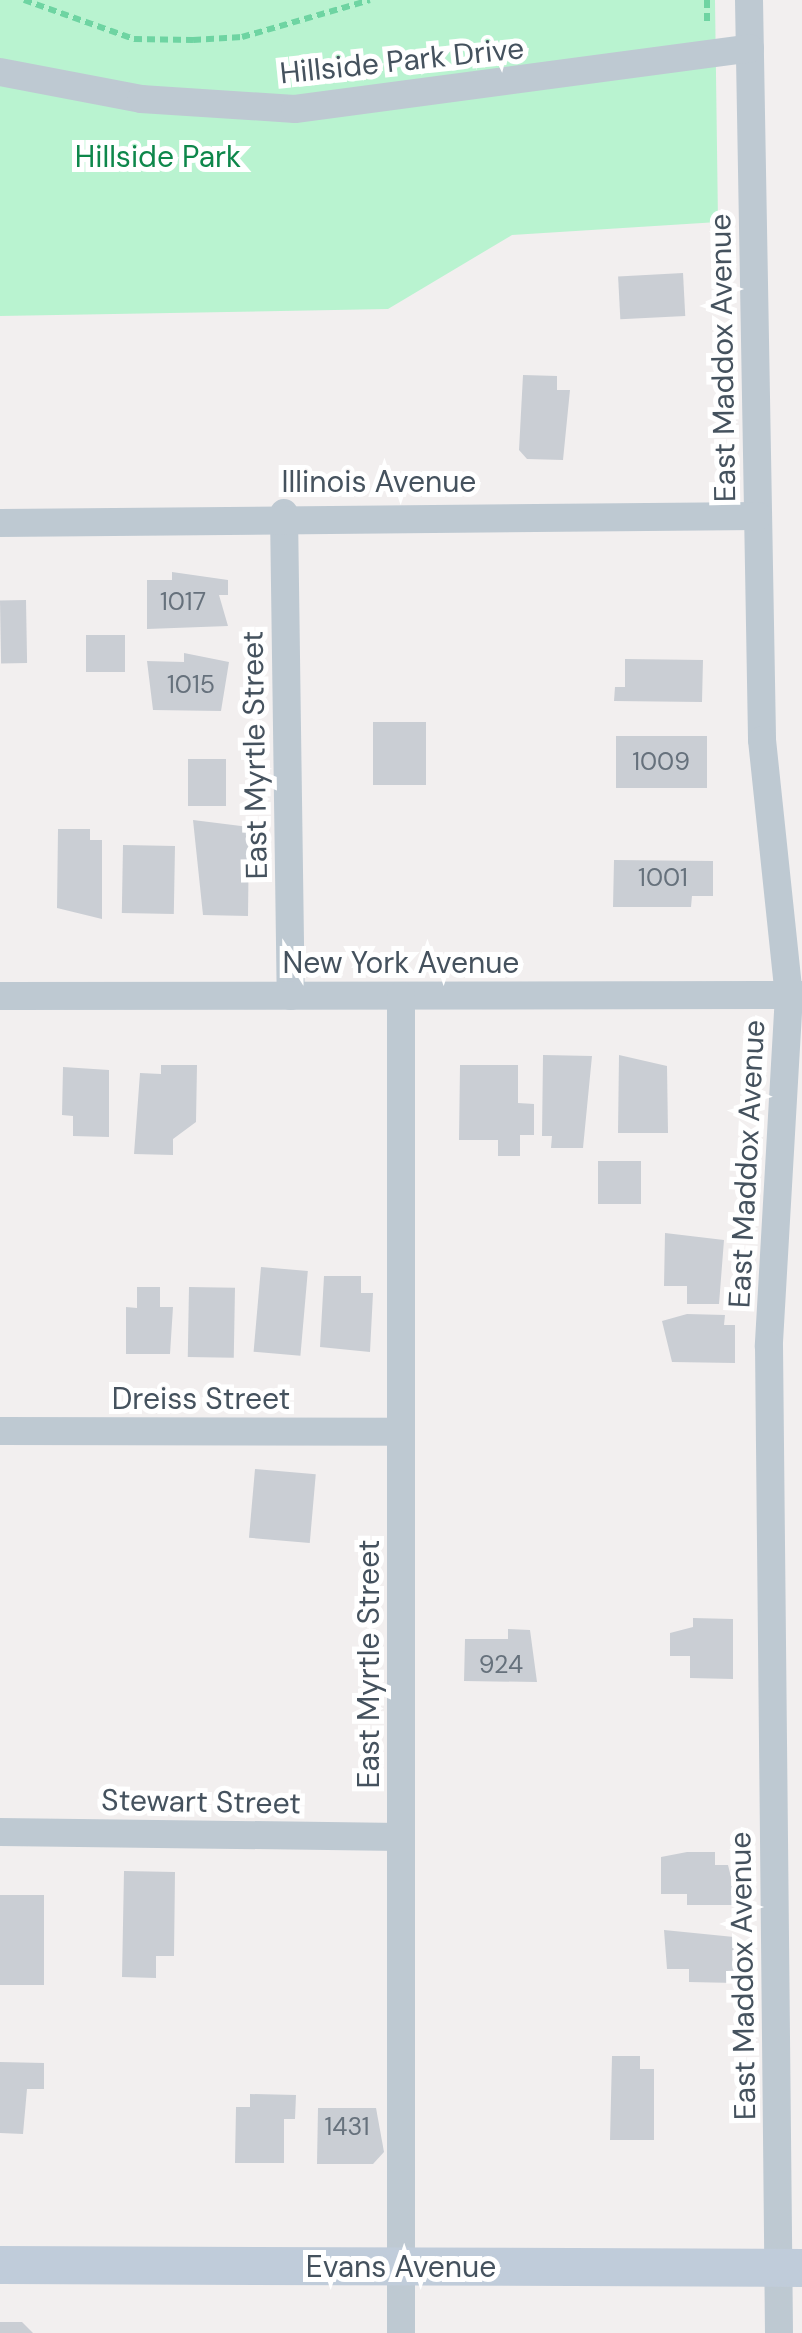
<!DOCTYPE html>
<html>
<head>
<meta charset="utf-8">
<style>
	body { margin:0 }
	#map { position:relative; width:802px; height:2333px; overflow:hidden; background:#f2efef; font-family:"DM Sans",sans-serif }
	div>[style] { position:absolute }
	.green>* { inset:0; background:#b9f3d0 }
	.building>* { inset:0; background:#caced4; transform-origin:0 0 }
	.path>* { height:6px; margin-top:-3px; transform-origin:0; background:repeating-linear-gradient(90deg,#6ed4a2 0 8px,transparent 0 13px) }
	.street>* { height:28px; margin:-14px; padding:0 14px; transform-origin:14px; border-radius:14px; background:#bec9d2 }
	.secondary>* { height:38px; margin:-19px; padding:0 19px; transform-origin:19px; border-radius:19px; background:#c0ccda }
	span { translate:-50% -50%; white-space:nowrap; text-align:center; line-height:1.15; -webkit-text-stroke:10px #fff; paint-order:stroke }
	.number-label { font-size:25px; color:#66717c }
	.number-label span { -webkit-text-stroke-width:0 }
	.street-label { font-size:30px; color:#45525e }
	.park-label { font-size:30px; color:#0e874b }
</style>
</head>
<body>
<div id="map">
	<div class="green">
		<div style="clip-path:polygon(0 0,715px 0,718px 222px,512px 235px,388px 309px,0 316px)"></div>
	</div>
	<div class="building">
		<div style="left:683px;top:273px;width:43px;height:65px;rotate:87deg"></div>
		<div style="clip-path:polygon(523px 375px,557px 376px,557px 390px,570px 390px,563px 460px,527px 459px,519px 450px)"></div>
		<div style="clip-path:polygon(172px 572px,228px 580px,228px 595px,219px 595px,228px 626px,147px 629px,147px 580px,172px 580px)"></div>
		<div style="left:26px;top:600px;width:63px;height:26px;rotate:89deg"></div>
		<div style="left:86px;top:635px;width:39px;height:37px"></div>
		<div style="clip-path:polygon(184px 653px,229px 662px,221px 711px,153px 710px,147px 661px,184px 662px)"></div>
		<div style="clip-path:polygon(625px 659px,703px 660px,702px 702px,614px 701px,615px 687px,625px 687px)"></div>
		<div style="left:373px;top:722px;width:53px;height:63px"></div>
		<div style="left:616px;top:736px;width:91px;height:52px"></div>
		<div style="left:188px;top:759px;width:38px;height:47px"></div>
		<div style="clip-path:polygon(193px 820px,249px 827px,248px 916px,203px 915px)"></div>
		<div style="clip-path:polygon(58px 829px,90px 829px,90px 840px,102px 840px,102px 919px,57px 908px)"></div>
		<div style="left:123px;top:845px;width:52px;height:68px;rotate:1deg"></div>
		<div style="clip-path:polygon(614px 860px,713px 861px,713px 896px,692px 896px,691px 907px,613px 907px)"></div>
		<div style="clip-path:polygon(543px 1055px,592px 1056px,583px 1148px,551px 1148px,552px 1136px,542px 1136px)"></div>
		<div style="clip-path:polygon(619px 1055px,667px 1066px,668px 1133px,618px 1133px)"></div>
		<div style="clip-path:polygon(161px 1065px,197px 1065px,196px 1122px,173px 1139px,173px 1155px,134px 1154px,140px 1073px,161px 1074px)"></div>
		<div style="clip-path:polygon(460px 1065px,518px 1065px,518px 1103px,534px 1104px,534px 1135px,520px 1135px,520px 1156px,498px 1156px,498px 1140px,459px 1140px)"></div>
		<div style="clip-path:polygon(63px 1067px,109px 1070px,109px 1137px,73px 1136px,73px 1116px,62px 1115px)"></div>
		<div style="left:598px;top:1161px;width:43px;height:43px"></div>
		<div style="clip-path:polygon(665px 1233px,724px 1240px,719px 1304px,687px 1304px,687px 1286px,664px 1286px)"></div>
		<div style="left:261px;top:1267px;width:47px;height:85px;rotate:5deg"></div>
		<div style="clip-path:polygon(324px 1276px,361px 1276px,361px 1293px,373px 1293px,370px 1352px,320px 1347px)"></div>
		<div style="clip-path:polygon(137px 1287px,160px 1287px,160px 1307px,173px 1307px,170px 1354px,126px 1354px,126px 1307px,137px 1308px)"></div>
		<div style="left:189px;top:1287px;width:46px;height:70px;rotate:1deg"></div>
		<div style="clip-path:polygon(687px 1314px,725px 1315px,724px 1325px,735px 1325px,735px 1363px,672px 1362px,662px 1321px)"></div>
		<div style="left:255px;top:1469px;width:61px;height:69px;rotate:5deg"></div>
		<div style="clip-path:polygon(693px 1618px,733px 1619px,733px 1679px,690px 1678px,690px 1656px,670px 1656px,670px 1633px,693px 1627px)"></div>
		<div style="clip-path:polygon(508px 1629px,530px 1630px,537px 1682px,464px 1681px,465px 1639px,508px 1639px)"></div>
		<div style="clip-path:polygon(687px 1852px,715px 1852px,715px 1865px,728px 1865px,738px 1905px,687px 1905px,687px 1894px,661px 1894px,661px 1857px)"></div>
		<div style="clip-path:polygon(124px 1871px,175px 1872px,174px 1956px,156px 1956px,156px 1978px,122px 1977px)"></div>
		<div style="left:0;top:1895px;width:44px;height:90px"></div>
		<div style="clip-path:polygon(664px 1930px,734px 1937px,736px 1983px,689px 1982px,689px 1969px,667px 1969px)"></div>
		<div style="clip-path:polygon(612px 2056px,640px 2056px,640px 2069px,654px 2069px,654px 2140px,610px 2140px)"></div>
		<div style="clip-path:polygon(0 2062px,44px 2063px,44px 2089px,27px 2089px,23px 2134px,0 2133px)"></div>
		<div style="clip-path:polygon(250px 2094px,296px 2095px,295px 2119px,284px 2119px,284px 2163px,235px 2163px,236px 2107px,250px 2107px)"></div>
		<div style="clip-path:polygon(318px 2108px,376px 2108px,384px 2152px,373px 2164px,317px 2164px)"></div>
		<div style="clip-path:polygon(0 2322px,22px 2322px,33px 2333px,0 2333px)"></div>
	</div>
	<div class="path">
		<div style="left:24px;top:0;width:117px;rotate:19.5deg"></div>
		<div style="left:134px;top:39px;width:59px;rotate:1deg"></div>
		<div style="left:193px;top:40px;width:49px;rotate:-3.5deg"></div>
		<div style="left:242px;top:37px;width:133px;rotate:-16.1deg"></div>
		<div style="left:707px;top:0;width:24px;rotate:90deg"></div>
	</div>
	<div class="street">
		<div style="left:749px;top:0;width:740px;rotate:88.99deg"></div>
		<div style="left:762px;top:740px;width:256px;rotate:84deg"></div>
		<div style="left:789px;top:995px;width:352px;rotate:93.3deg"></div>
		<div style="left:769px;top:1346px;width:987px;rotate:89.42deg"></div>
		<div style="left:0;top:72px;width:144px;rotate:10.8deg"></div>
		<div style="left:141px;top:99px;width:154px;rotate:3.7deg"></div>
		<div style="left:295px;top:109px;width:459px;rotate:-7.6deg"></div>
		<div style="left:284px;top:513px;width:483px;rotate:89.2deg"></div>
		<div style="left:0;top:523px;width:758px;rotate:-0.53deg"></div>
		<div style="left:0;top:996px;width:802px;rotate:-0.07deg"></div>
		<div style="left:0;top:1431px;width:401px;rotate:0.1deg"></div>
		<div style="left:0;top:1832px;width:401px;rotate:0.7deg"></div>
		<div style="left:401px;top:2333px;width:1337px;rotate:-90deg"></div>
	</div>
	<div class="secondary">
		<div style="left:0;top:2265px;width:802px;rotate:0.21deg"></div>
	</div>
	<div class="number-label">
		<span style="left:183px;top:602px">1017</span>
		<span style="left:191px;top:685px">1015</span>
		<span style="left:661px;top:762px">1009</span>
		<span style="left:663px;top:878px">1001</span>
		<span style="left:501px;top:1665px">924</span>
		<span style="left:347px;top:2127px">1431</span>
	</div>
	<div class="street-label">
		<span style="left:402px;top:61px;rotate:-6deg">Hillside Park Drive</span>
		<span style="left:723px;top:358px;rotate:-91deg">East Maddox Avenue</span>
		<span style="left:379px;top:482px">Illinois Avenue</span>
		<span style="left:255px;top:755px;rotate:-91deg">East Myrtle Street</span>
		<span style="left:401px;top:963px">New York Avenue</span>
		<span style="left:747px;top:1164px;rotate:-87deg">East Maddox Avenue</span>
		<span style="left:201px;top:1399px">Dreiss Street</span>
		<span style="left:369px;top:1664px;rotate:-90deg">East Myrtle Street</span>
		<span style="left:201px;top:1802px;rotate:1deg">Stewart Street</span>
		<span style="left:743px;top:1976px;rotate:-91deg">East Maddox Avenue</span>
		<span style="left:401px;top:2267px">Evans Avenue</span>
	</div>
	<div class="park-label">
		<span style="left:158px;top:157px">Hillside Park</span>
	</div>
</div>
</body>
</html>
